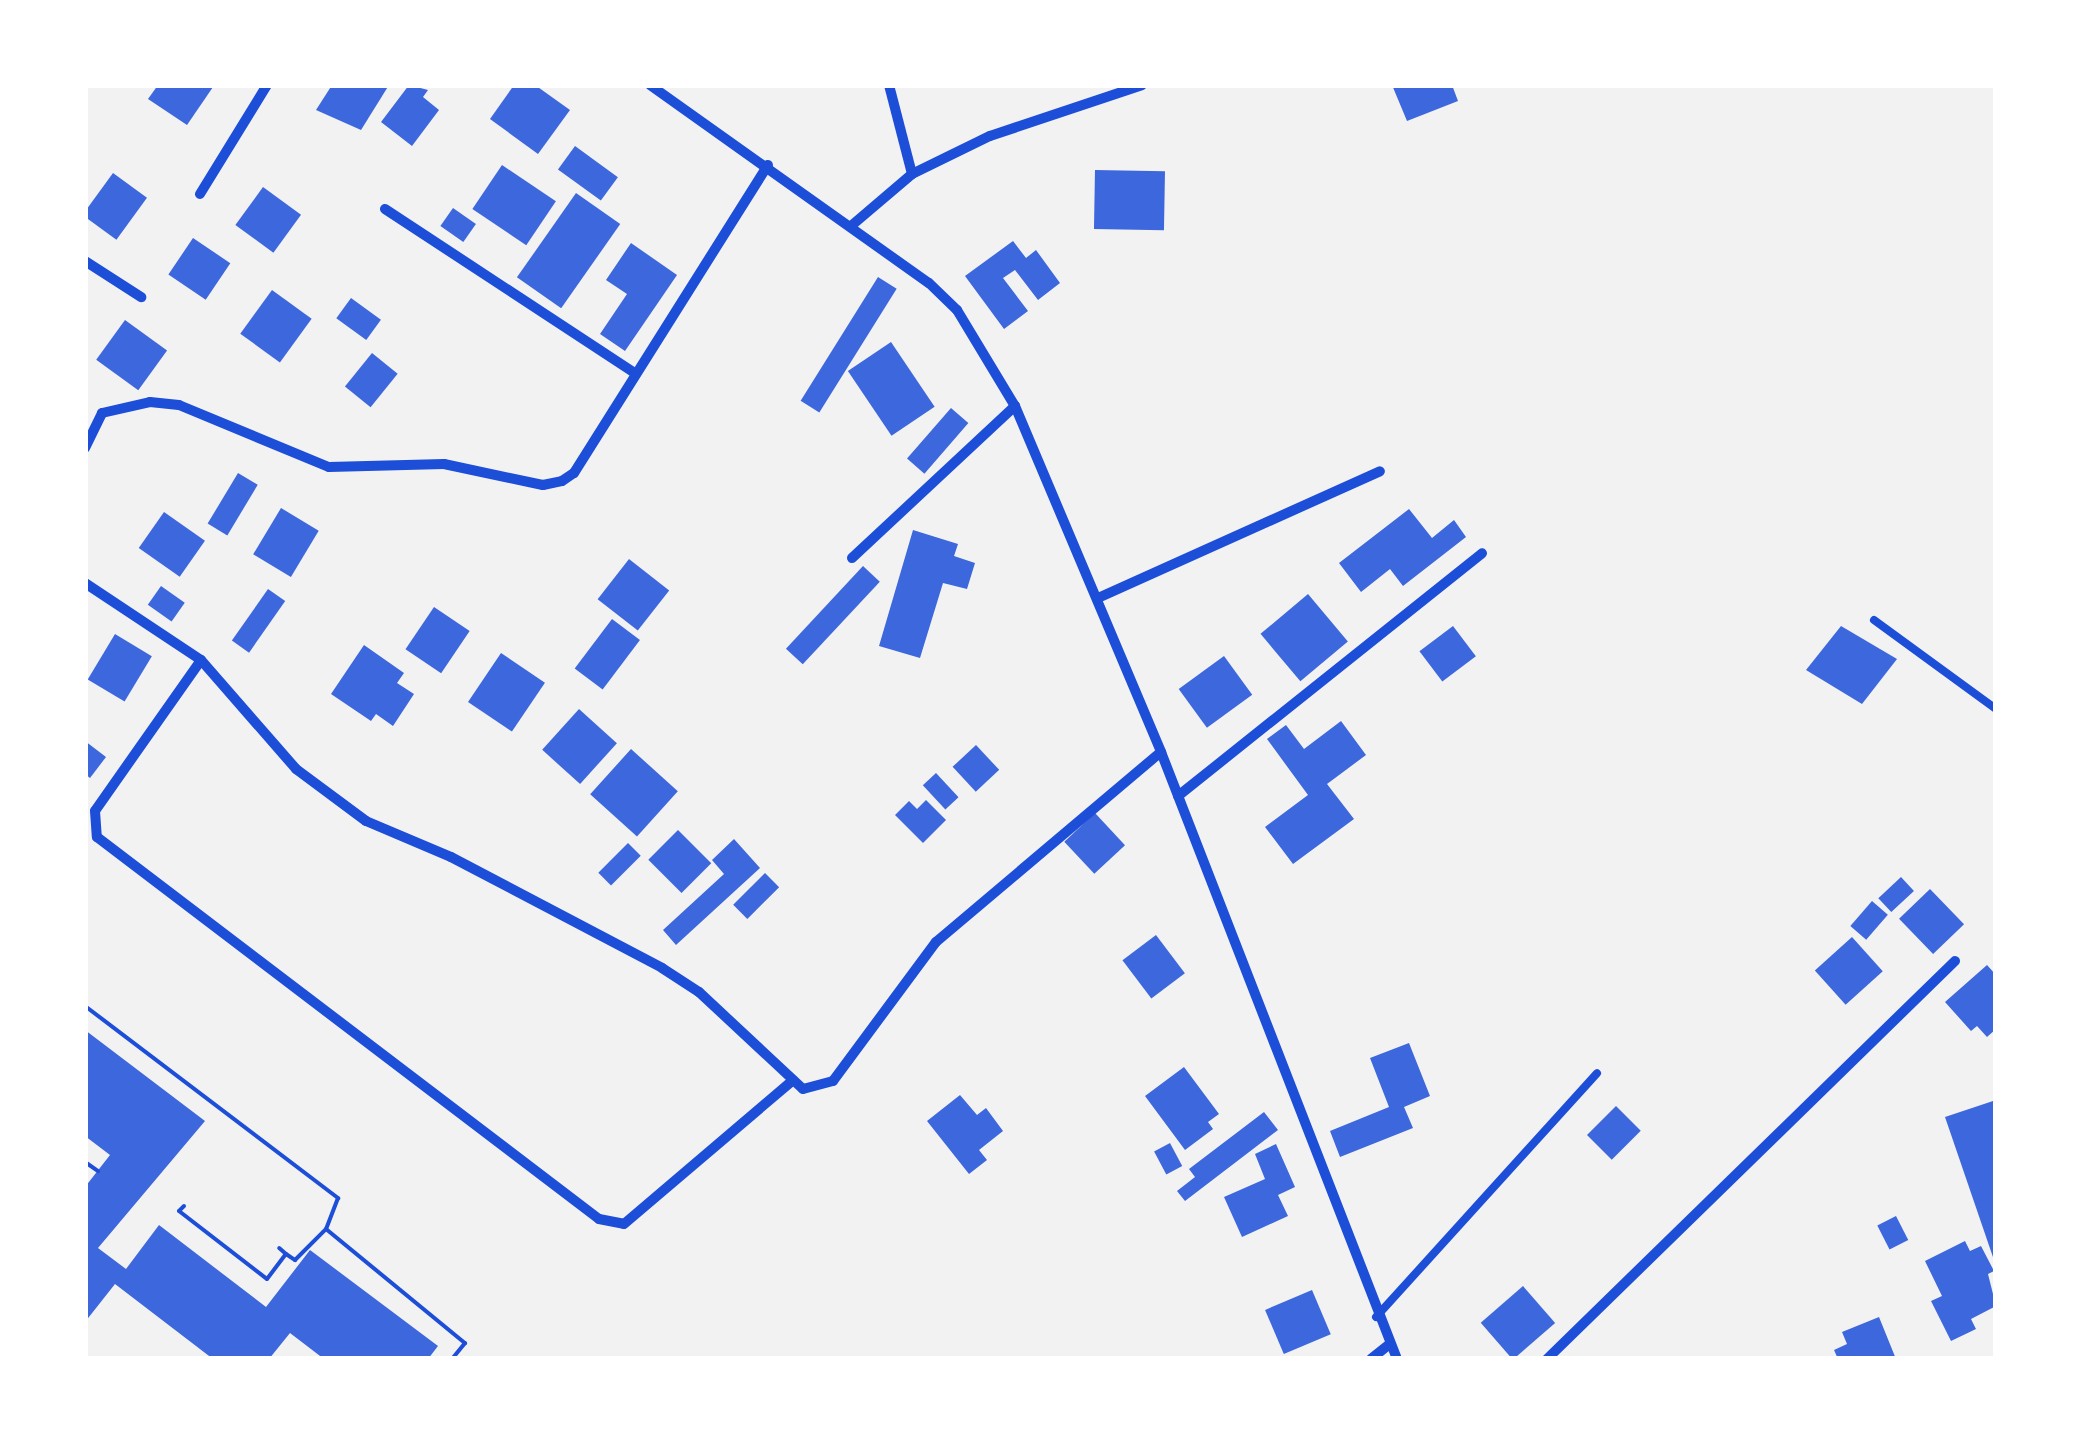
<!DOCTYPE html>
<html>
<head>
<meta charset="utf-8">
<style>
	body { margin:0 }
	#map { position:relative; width:2081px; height:1444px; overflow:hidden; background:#f2f2f2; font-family:Commissioner,sans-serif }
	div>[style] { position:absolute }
	.building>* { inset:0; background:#3d67dc; transform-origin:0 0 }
	.path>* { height:4px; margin:-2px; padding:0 2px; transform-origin:2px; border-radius:2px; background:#1d4ed8 }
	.service>* { height:8px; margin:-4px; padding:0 4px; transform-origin:4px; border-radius:4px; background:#1d4ed8 }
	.minor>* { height:10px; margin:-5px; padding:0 5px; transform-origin:5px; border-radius:5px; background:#1d4ed8 }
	span { translate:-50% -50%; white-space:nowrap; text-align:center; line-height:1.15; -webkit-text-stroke:8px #fff; paint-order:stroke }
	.frame { position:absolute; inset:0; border:88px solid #fff; pointer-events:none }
</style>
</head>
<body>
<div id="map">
	<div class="building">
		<div style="clip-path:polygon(158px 85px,210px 85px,213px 87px,187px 125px,148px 99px)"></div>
		<div style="clip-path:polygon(332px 85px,389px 85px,361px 130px,316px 110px)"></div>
		<div style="clip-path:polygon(409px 85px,428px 90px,423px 97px,439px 110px,412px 146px,381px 122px)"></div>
		<div style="clip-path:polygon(514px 85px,535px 85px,570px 110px,538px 154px,490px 119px)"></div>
		<div style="clip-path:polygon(1392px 85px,1452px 85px,1458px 101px,1407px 121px)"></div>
		<div style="left:575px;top:146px;width:53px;height:29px;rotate:36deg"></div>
		<div style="left:502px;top:165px;width:65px;height:53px;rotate:34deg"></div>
		<div style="left:1095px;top:170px;width:70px;height:59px;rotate:1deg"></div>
		<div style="left:113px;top:173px;width:42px;height:52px;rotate:36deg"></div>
		<div style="left:263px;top:187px;width:47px;height:47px;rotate:36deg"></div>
		<div style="left:576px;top:193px;width:54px;height:103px;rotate:35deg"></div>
		<div style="left:453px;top:208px;width:28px;height:22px;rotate:35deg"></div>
		<div style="left:193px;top:238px;width:45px;height:44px;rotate:34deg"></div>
		<div style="clip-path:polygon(1013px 241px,1026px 258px,1036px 250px,1060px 283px,1038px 300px,1015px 270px,1003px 278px,1028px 311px,1004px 329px,965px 276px)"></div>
		<div style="clip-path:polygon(631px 243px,677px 275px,625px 351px,600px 334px,627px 294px,606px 280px)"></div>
		<div style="left:878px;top:277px;width:22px;height:146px;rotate:32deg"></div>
		<div style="left:272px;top:290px;width:49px;height:54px;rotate:36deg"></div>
		<div style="left:351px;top:298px;width:37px;height:25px;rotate:36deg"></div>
		<div style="left:125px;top:320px;width:52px;height:49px;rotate:36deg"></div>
		<div style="left:891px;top:342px;width:78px;height:52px;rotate:56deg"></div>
		<div style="left:372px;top:353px;width:33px;height:43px;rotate:39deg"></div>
		<div style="left:951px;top:408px;width:23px;height:67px;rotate:41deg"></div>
		<div style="left:238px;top:473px;width:23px;height:59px;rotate:31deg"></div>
		<div style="left:281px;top:508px;width:44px;height:54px;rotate:31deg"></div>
		<div style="clip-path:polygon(1409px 509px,1432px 538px,1454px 520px,1466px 537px,1403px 586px,1390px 569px,1361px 592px,1339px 563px)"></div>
		<div style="left:164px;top:512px;width:50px;height:44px;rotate:35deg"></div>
		<div style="clip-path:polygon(913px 530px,958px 544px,954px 556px,975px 563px,967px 589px,943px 583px,920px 658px,879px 646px)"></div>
		<div style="left:629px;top:559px;width:51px;height:51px;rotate:38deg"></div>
		<div style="left:863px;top:566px;width:23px;height:113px;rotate:43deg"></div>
		<div style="left:161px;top:586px;width:29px;height:23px;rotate:35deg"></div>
		<div style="left:268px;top:589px;width:21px;height:63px;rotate:35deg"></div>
		<div style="left:1308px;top:594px;width:62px;height:62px;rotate:50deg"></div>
		<div style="left:434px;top:607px;width:43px;height:51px;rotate:34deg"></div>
		<div style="left:612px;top:619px;width:35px;height:62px;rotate:37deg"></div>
		<div style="left:1453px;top:626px;width:38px;height:42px;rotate:53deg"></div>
		<div style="clip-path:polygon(1841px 626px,1897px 659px,1862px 704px,1806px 670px)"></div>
		<div style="left:115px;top:634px;width:43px;height:53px;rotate:31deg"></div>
		<div style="clip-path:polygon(364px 645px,404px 673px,397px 683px,414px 694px,393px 726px,376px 714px,371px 721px,331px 694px)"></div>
		<div style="left:501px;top:653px;width:53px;height:59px;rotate:34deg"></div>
		<div style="left:1224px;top:656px;width:48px;height:56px;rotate:54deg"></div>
		<div style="left:579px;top:709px;width:51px;height:55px;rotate:42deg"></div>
		<div style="clip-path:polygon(1341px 721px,1366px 755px,1327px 784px,1354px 819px,1293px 864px,1265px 827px,1308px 795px,1267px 739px,1286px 725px,1304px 749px)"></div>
		<div style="clip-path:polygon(85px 741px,106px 757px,90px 778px,85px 774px)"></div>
		<div style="left:976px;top:745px;width:34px;height:32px;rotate:47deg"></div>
		<div style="left:631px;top:749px;width:63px;height:61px;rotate:42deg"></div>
		<div style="left:936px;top:773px;width:33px;height:18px;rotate:47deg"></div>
		<div style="clip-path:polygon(926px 800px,946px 820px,923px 843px,895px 815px,909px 801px,917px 809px)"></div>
		<div style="left:1095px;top:813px;width:44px;height:42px;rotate:47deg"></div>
		<div style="left:678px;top:830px;width:47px;height:42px;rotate:45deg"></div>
		<div style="clip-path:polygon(734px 839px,760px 868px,676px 945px,663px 930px,724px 874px,712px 860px)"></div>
		<div style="left:628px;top:843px;width:18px;height:42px;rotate:45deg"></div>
		<div style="left:765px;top:873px;width:20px;height:45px;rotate:45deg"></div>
		<div style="left:1901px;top:877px;width:19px;height:31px;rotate:47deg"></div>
		<div style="left:1930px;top:889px;width:49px;height:43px;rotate:46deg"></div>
		<div style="left:1872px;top:901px;width:21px;height:33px;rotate:41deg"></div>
		<div style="left:1156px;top:935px;width:48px;height:42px;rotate:53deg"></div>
		<div style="left:1852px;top:937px;width:46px;height:50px;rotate:48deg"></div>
		<div style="clip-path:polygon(1987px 965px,1996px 975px,1996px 1029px,1987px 1037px,1977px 1026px,1971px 1031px,1945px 1002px)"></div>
		<div style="clip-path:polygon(85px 1030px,205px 1121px,98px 1248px,126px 1269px,159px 1225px,266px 1307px,310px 1250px,438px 1346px,428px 1359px,324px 1359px,290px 1333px,269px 1359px,213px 1359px,115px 1284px,85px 1322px,85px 1187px,110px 1155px,85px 1136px)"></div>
		<div style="clip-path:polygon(1409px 1043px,1430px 1096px,1404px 1107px,1413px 1128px,1340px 1157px,1330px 1131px,1389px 1107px,1370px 1058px)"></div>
		<div style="clip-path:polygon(1184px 1067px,1219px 1114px,1208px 1122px,1213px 1129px,1185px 1150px,1145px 1096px)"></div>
		<div style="clip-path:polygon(960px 1095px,977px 1115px,986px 1108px,1003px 1131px,979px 1150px,987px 1160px,969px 1174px,927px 1121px)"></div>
		<div style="clip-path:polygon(1996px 1100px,1996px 1263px,1995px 1263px,1945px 1117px)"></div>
		<div style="left:1616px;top:1106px;width:35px;height:41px;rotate:45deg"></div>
		<div style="clip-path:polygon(1264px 1112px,1278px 1130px,1185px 1201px,1177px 1191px,1195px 1177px,1189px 1169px)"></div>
		<div style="left:1170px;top:1143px;width:26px;height:18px;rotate:62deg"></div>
		<div style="clip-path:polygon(1276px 1144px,1295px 1187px,1278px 1195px,1288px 1216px,1242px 1237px,1224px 1197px,1265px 1179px,1255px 1154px)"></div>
		<div style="left:1896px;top:1216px;width:27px;height:21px;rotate:63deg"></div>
		<div style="clip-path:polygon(1965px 1241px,1970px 1251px,1981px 1246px,1994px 1271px,1988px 1274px,1996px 1306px,1971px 1319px,1976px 1329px,1951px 1341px,1931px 1301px,1942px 1296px,1925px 1261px)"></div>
		<div style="left:1523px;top:1286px;width:49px;height:56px;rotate:49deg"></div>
		<div style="left:1312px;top:1290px;width:48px;height:51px;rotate:67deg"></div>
		<div style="clip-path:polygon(1879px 1317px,1896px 1359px,1838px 1359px,1834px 1350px,1847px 1344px,1842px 1332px)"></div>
	</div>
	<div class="path">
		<div style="left:85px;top:1006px;width:318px;rotate:37.2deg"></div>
		<div style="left:338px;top:1198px;width:33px;rotate:111deg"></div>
		<div style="left:326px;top:1229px;width:180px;rotate:39.4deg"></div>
		<div style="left:465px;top:1343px;width:21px;rotate:129deg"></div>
		<div style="left:85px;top:1162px;width:16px;rotate:35deg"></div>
		<div style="left:184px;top:1206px;width:7px;rotate:135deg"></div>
		<div style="left:179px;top:1211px;width:111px;rotate:37.7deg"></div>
		<div style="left:267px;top:1279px;width:31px;rotate:-53deg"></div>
		<div style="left:286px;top:1254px;width:9px;rotate:-139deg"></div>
		<div style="left:286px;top:1254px;width:11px;rotate:34deg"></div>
		<div style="left:295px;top:1260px;width:44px;rotate:-45deg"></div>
	</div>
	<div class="service">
		<div style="left:1874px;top:620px;width:151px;rotate:36.1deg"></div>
		<div style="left:1376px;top:1317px;width:329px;rotate:-47.8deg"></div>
	</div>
	<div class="minor">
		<div style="left:650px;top:85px;width:342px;rotate:35.4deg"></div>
		<div style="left:929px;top:283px;width:39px;rotate:44deg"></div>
		<div style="left:957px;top:310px;width:112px;rotate:58.9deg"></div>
		<div style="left:1015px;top:406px;width:376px;rotate:67.1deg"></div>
		<div style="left:1161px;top:752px;width:651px;rotate:68.75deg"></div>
		<div style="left:889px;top:85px;width:92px;rotate:75.5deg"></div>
		<div style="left:200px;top:194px;width:128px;rotate:-58.4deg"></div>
		<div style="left:385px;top:209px;width:299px;rotate:33.3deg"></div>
		<div style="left:851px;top:226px;width:80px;rotate:-40.4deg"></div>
		<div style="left:912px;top:174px;width:87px;rotate:-26deg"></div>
		<div style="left:990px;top:136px;width:160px;rotate:-18.5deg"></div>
		<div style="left:85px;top:261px;width:67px;rotate:32.7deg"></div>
		<div style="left:85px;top:448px;width:39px;rotate:-64deg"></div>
		<div style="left:102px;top:413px;width:49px;rotate:-12.9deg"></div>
		<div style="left:150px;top:402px;width:29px;rotate:6deg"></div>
		<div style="left:179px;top:405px;width:162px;rotate:22.5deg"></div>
		<div style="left:329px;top:467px;width:115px;rotate:-1.5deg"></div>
		<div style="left:444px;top:464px;width:101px;rotate:12deg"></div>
		<div style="left:543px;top:485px;width:19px;rotate:-12deg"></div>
		<div style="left:562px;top:481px;width:14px;rotate:-34deg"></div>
		<div style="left:574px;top:473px;width:364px;rotate:-57.8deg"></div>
		<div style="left:852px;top:558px;width:223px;rotate:-43deg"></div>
		<div style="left:85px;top:583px;width:139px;rotate:33.6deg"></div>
		<div style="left:201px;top:660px;width:145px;rotate:48.9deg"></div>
		<div style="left:296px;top:769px;width:87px;rotate:36.6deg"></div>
		<div style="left:366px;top:821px;width:92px;rotate:23deg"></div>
		<div style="left:451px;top:857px;width:238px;rotate:27.7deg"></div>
		<div style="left:662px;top:968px;width:44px;rotate:33deg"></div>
		<div style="left:699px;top:992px;width:142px;rotate:43deg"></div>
		<div style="left:803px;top:1089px;width:31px;rotate:-15deg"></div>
		<div style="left:833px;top:1081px;width:173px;rotate:-53.5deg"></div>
		<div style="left:936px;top:942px;width:294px;rotate:-40.2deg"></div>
		<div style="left:1098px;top:598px;width:309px;rotate:-24.2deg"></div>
		<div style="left:201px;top:660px;width:184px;rotate:125.1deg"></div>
		<div style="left:95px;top:811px;width:26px;rotate:86deg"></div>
		<div style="left:97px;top:837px;width:631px;rotate:37.27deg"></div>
		<div style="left:599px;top:1219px;width:25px;rotate:11deg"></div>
		<div style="left:624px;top:1224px;width:222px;rotate:-40.4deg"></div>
		<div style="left:1178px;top:796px;width:389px;rotate:-38.6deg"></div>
		<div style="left:1371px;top:1359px;width:21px;rotate:-39deg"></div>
		<div style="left:1547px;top:1359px;width:570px;rotate:-44.29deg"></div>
	</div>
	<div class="frame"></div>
</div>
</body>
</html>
